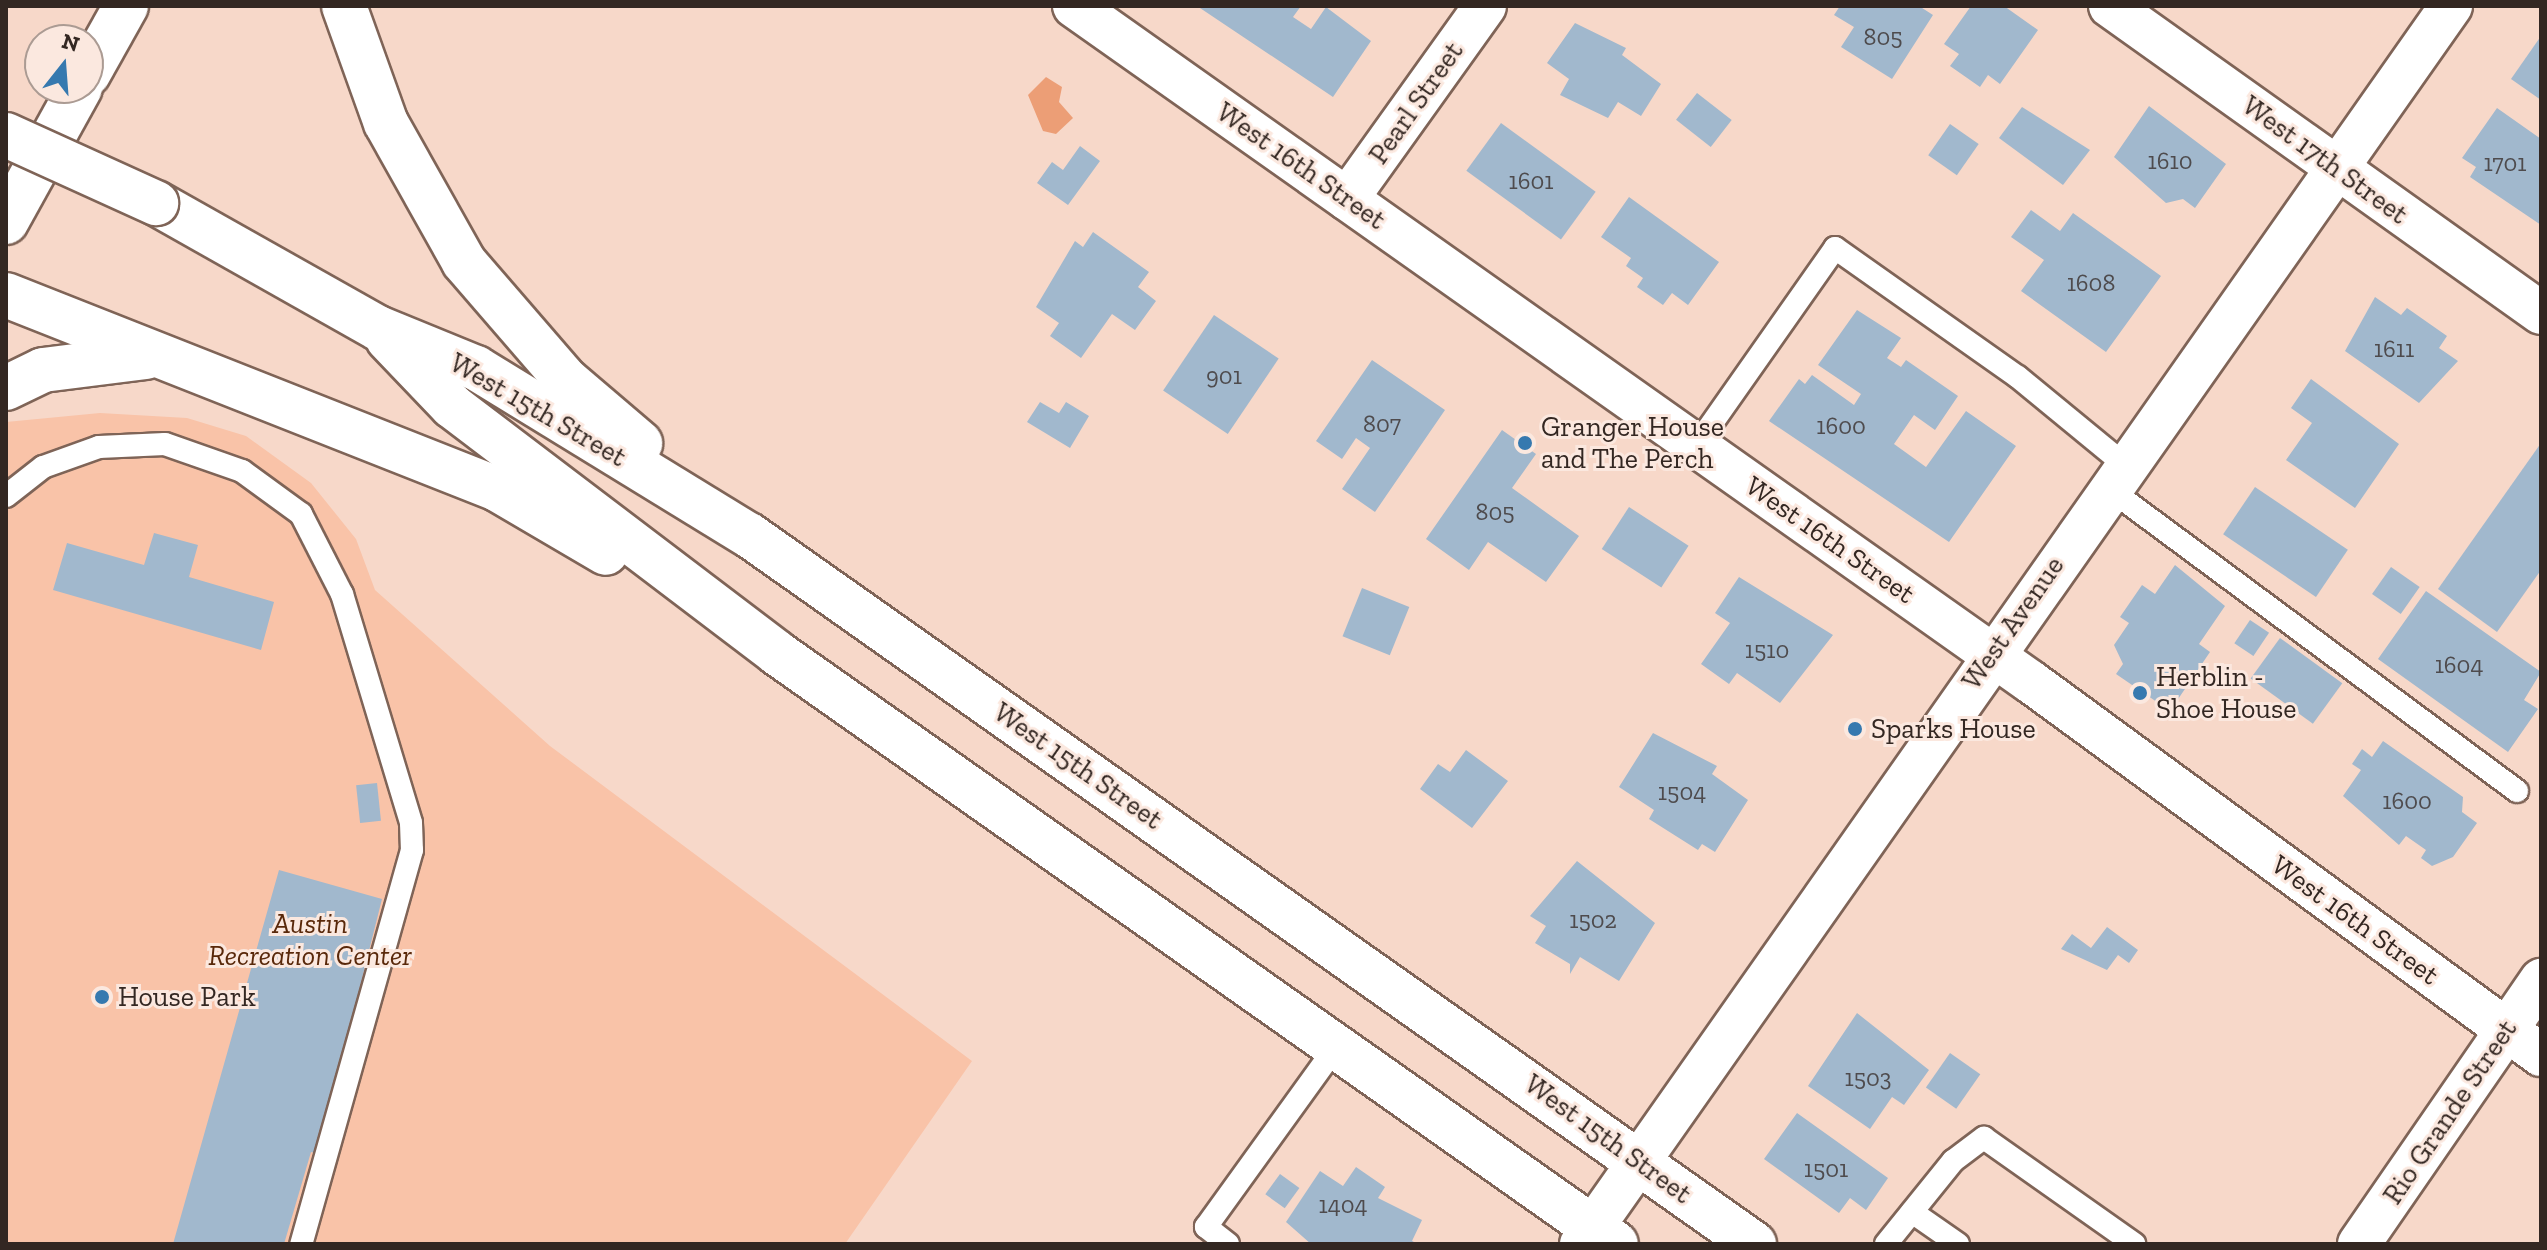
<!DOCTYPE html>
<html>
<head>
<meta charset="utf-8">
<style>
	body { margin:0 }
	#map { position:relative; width:2547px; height:1250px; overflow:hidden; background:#f7d8c9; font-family:"Zilla Slab",serif }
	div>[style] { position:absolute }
	.green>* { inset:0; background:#f9c3a8 }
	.water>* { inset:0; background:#ec9e76 }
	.building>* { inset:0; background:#a1b8cd; transform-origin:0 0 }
	.roads { filter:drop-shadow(2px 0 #7f6457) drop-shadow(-2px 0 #7f6457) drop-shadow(0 2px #7f6457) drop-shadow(0 -2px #7f6457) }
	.service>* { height:22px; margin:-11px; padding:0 11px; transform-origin:11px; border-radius:11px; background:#fff }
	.minor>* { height:42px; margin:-21px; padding:0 21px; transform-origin:21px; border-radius:21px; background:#fff }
	.primary>* { height:44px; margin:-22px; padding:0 22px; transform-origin:22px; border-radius:22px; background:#fff }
	.bridges { filter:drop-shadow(2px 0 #7f6457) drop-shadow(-2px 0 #7f6457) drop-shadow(0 2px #7f6457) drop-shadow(0 -2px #7f6457) }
	.primary-bridge>* { height:44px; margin:-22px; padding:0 22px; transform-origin:22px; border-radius:22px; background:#fff }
	.dots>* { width:22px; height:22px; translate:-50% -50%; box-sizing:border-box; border:4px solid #fbe8df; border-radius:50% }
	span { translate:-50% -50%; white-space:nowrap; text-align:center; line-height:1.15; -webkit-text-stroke:6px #fbe8df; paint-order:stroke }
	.number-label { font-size:24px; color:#4e4b4d }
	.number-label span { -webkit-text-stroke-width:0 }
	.street-label { font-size:28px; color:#332722 }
	.poi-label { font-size:28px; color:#332722 }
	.left { translate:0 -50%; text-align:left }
	.park-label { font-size:28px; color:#59280a; font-style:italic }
	.frame { position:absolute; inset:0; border:8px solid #332722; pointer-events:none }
	.north { position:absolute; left:24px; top:24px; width:80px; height:80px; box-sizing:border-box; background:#fbe8df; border:2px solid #ab9b93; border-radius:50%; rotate:17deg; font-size:22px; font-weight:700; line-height:32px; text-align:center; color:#332722 }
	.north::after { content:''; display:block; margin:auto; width:28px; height:36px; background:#3679af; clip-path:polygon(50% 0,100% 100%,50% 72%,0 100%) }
</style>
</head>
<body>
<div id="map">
	<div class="green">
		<div style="clip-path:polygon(100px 413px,187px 418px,246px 436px,311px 483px,356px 539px,375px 590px,550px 746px,972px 1061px,845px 1244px,6px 1244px,6px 422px)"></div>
	</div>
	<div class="water">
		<div style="clip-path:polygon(1046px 77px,1062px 87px,1059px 102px,1073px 118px,1056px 134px,1043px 131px,1028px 95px)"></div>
	</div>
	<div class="building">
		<div style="clip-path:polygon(1197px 6px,1301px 6px,1293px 17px,1311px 29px,1326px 7px,1371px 41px,1333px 97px)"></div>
		<div style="clip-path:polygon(1840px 6px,1919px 6px,1933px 15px,1892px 79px,1841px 47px,1854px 27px,1834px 15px)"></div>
		<div style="clip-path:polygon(1971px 6px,2004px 6px,2038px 30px,2000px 84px,1988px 75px,1980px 87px,1950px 66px,1959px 54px,1944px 44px)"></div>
		<div style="clip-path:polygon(1575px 23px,1626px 48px,1622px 55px,1661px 84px,1641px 116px,1618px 102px,1608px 118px,1560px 95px,1569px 79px,1547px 63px)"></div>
		<div style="clip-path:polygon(2541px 36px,2541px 100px,2511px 79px)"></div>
		<div style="left:1697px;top:93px;width:44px;height:34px;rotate:38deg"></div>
		<div style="clip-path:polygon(2149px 106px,2226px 164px,2195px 208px,2183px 199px,2166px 203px,2114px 157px)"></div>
		<div style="clip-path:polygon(2022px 107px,2090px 150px,2063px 185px,1999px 138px)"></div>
		<div style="clip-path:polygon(2497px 108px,2541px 139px,2541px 225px,2470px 177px,2476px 167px,2462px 158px)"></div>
		<div style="left:1501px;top:123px;width:117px;height:59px;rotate:36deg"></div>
		<div style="left:1950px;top:124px;width:35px;height:38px;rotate:35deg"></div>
		<div style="clip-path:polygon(1080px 146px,1100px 161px,1068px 205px,1037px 183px,1052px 162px,1063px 170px)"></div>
		<div style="clip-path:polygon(1629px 197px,1719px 262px,1688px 305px,1672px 293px,1663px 305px,1637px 287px,1643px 278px,1626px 266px,1631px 258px,1601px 237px)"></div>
		<div style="clip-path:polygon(2031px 210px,2060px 231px,2073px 213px,2161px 276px,2106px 352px,2021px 291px,2044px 260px,2011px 237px)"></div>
		<div style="clip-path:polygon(1093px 232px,1149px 272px,1138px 287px,1156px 301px,1135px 330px,1112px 314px,1081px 358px,1050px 336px,1059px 323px,1036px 307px,1075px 241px,1083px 247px)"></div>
		<div style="clip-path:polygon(2375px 297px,2401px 315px,2407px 308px,2447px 336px,2439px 348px,2458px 361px,2419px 403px,2345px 351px)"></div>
		<div style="clip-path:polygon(1857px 310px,1901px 338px,1887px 358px,1901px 367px,1906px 360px,1958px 396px,1935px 430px,1914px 415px,1894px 444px,1926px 467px,1966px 411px,2016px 446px,1949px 542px,1769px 421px,1799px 379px,1805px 384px,1812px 375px,1854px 405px,1861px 394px,1818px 365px)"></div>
		<div style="left:1214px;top:315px;width:78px;height:91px;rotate:34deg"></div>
		<div style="clip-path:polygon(1372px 360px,1445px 410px,1375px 512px,1342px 489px,1370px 448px,1356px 438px,1342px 459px,1316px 441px)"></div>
		<div style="clip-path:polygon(2311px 379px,2399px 444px,2355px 508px,2286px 460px,2312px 423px,2291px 408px)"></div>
		<div style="clip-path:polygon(1040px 402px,1059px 413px,1066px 402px,1089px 416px,1070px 448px,1027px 422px)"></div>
		<div style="clip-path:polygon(1502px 430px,1536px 454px,1512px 488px,1579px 536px,1546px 582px,1488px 542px,1469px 570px,1426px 539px)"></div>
		<div style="clip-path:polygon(2541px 443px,2541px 570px,2497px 632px,2438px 589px)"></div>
		<div style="left:2255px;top:487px;width:112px;height:57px;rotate:34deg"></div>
		<div style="left:1629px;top:507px;width:71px;height:50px;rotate:33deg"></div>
		<div style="clip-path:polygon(154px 533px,198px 545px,189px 577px,274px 602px,261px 650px,53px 590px,67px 543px,144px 565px)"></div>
		<div style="clip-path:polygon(2175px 565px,2225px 606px,2199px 644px,2210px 652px,2170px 711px,2116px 674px,2123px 664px,2114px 645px,2129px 623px,2120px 617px,2142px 585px,2155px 594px)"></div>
		<div style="left:2391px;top:567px;width:35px;height:33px;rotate:35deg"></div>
		<div style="clip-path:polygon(1739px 577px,1833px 635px,1780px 703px,1737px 673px,1729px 684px,1701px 664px,1730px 623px,1715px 613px)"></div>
		<div style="left:1362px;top:588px;width:51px;height:52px;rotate:22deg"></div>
		<div style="clip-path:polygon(2426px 591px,2541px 672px,2524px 700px,2538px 709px,2508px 752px,2378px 659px)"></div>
		<div style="left:2250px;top:620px;width:23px;height:28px;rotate:34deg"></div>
		<div style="left:2280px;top:638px;width:77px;height:50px;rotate:36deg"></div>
		<div style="clip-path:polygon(1653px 733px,1717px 766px,1712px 774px,1748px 800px,1715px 852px,1702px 844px,1698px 850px,1649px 819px,1654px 810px,1619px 787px)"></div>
		<div style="clip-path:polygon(2383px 741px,2463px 797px,2462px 812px,2477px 823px,2453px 857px,2432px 866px,2421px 858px,2426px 850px,2406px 836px,2399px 845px,2343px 796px,2361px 770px,2352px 764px,2362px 749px,2372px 757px)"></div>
		<div style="clip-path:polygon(1466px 750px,1508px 781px,1472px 828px,1420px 789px,1438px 764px,1450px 772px)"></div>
		<div style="left:377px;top:783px;width:38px;height:21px;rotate:84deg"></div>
		<div style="clip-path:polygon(1577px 861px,1655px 923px,1619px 981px,1580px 957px,1570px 974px,1570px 964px,1535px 943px,1546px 926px,1530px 916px)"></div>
		<div style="clip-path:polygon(279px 870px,382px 899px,318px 1154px,311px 1152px,284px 1244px,173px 1244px)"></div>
		<div style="clip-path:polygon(2107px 927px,2138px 950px,2129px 963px,2118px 955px,2107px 970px,2061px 949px,2072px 934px,2091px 948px)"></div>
		<div style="clip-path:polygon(1857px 1013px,1929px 1070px,1904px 1105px,1892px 1097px,1870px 1129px,1808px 1086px)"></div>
		<div style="left:1950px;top:1053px;width:37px;height:42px;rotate:35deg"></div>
		<div style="clip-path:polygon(1797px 1113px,1888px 1178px,1866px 1210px,1850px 1198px,1839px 1213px,1764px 1159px)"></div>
		<div style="clip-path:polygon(1356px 1167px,1385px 1187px,1378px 1198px,1422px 1220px,1412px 1241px,1418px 1244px,1311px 1244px,1286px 1222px,1320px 1171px,1343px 1186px)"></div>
		<div style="left:1280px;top:1174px;width:24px;height:25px;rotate:36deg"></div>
	</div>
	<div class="roads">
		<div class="service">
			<div style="left:1696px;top:446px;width:242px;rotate:-54.9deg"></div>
			<div style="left:1835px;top:248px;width:224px;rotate:35.2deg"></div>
			<div style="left:2018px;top:377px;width:139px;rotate:39.4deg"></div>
			<div style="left:2108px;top:488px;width:509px;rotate:36.53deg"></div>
			<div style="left:6px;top:496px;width:47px;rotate:-38.1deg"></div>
			<div style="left:43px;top:467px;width:59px;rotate:-19.7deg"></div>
			<div style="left:99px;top:447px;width:66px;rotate:-2.6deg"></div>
			<div style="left:165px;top:444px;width:82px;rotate:19.3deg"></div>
			<div style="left:242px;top:471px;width:73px;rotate:36.1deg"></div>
			<div style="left:301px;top:514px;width:90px;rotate:62.9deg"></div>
			<div style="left:342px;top:594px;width:239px;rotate:73.2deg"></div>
			<div style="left:411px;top:823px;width:27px;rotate:88deg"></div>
			<div style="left:412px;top:850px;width:409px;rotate:105.7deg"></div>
			<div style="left:1912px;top:1212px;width:56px;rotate:34.8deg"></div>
			<div style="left:1228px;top:1244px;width:28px;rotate:-142deg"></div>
			<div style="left:1206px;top:1227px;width:222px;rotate:-54.2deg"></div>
			<div style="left:1886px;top:1244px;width:107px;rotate:-51.1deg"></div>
			<div style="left:1953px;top:1161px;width:39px;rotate:-37deg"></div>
			<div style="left:1984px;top:1138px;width:184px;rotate:35.2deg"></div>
		</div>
		<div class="minor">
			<div style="left:1074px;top:6px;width:1172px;rotate:35.24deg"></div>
			<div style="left:2031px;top:682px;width:632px;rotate:36.18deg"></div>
			<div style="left:2110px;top:6px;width:529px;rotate:35.46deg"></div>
			<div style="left:1347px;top:199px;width:237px;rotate:-54.4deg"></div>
			<div style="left:1581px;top:1244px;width:1513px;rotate:-54.9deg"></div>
			<div style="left:2359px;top:1244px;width:321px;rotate:-55.4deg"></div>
		</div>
		<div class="primary">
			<div style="left:344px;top:6px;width:124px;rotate:70.3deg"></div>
			<div style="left:386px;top:123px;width:159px;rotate:60.7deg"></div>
			<div style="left:464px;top:262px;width:155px;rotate:49.2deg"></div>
			<div style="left:565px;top:379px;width:99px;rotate:40.5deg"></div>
			<div style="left:88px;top:74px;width:78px;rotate:-60.8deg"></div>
			<div style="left:156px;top:203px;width:255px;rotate:29.4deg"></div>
			<div style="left:378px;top:328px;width:106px;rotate:22.2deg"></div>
			<div style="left:476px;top:368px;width:320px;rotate:31.5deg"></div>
			<div style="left:749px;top:535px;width:1230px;rotate:35.2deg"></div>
			<div style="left:6px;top:222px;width:153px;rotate:-61.1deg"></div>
			<div style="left:6px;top:295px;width:528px;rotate:21.56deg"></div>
			<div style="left:497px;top:489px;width:126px;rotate:30.4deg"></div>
			<div style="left:388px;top:339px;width:93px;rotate:46.3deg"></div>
			<div style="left:452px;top:406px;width:408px;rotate:37.2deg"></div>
			<div style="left:777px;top:653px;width:1026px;rotate:35.16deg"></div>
			<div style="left:6px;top:388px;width:41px;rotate:-25.9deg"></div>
			<div style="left:43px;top:370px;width:104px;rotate:-7.2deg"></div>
		</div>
	</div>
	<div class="bridges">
		<div class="primary-bridge">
			<div style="left:6px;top:135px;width:165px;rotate:24.4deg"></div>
		</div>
	</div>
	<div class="dots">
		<div style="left:1525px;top:443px;background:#3679af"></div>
		<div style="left:2140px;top:693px;background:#3679af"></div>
		<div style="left:1855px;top:729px;background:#3679af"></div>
		<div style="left:102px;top:997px;background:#3679af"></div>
	</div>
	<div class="number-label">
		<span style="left:1883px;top:37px">805</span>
		<span style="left:2170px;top:161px">1610</span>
		<span style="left:2505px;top:163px">1701</span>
		<span style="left:1531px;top:181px">1601</span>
		<span style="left:2091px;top:283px">1608</span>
		<span style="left:2394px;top:349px">1611</span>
		<span style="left:1224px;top:376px">901</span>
		<span style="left:1382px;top:424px">807</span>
		<span style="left:1841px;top:426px">1600</span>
		<span style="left:1495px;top:512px">805</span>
		<span style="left:1767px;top:650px">1510</span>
		<span style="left:2459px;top:665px">1604</span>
		<span style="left:1682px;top:792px">1504</span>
		<span style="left:2407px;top:801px">1600</span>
		<span style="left:1593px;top:920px">1502</span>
		<span style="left:1868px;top:1078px">1503</span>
		<span style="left:1826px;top:1169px">1501</span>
		<span style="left:1343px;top:1205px">1404</span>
	</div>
	<div class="street-label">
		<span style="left:1416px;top:103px;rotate:-55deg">Pearl Street</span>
		<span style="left:2325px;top:160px;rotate:36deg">West 17th Street</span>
		<span style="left:1301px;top:166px;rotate:35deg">West 16th Street</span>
		<span style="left:538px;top:410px;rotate:30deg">West 15th Street</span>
		<span style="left:1830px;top:540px;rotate:35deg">West 16th Street</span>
		<span style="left:2013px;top:623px;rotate:-55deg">West Avenue</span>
		<span style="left:1078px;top:766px;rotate:35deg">West 15th Street</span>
		<span style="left:2355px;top:920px;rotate:36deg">West 16th Street</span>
		<span style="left:2450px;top:1112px;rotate:-56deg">Rio Grande Street</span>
		<span style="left:1608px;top:1139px;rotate:36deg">West 15th Street</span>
	</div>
	<div class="poi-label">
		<span class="left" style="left:1541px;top:443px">Granger House<br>and The Perch</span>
		<span class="left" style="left:2156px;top:693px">Herblin -<br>Shoe House</span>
		<span class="left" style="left:1871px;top:729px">Sparks House</span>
		<span class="left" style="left:118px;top:997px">House Park</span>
	</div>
	<div class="park-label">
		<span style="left:310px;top:940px">Austin<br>Recreation Center</span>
	</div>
	<div class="frame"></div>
	<div class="north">N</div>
</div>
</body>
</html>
